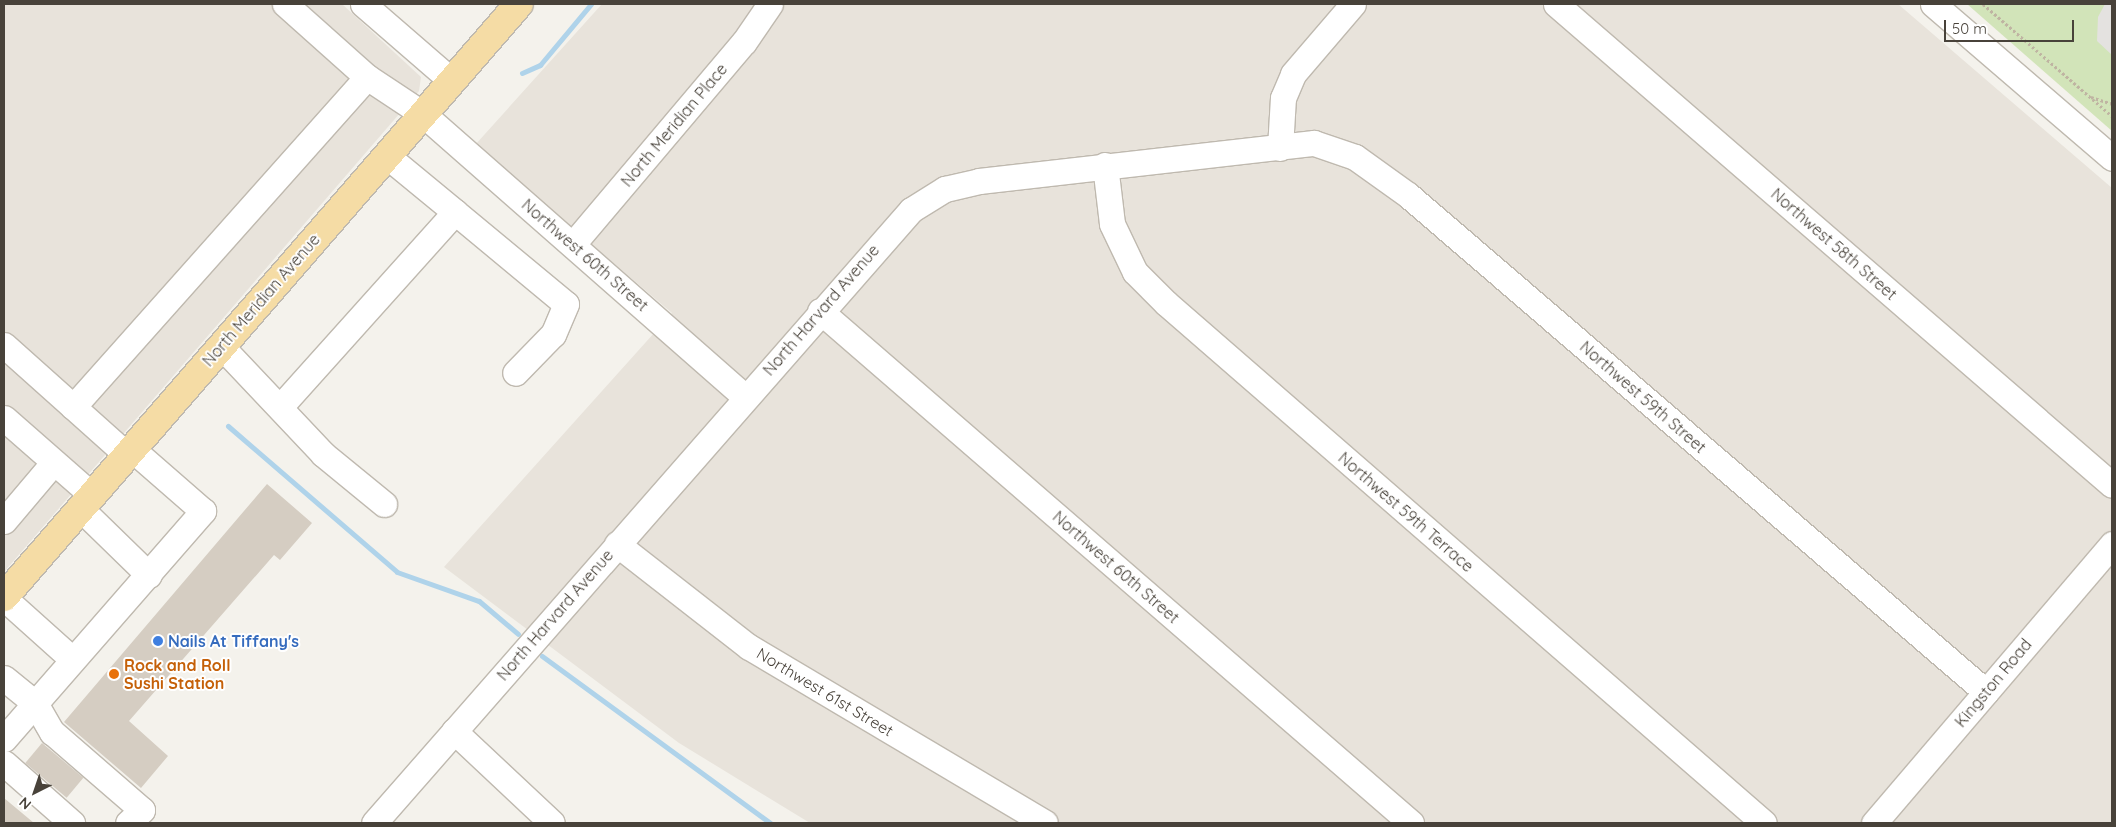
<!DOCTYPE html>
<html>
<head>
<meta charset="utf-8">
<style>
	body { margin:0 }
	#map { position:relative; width:2116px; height:827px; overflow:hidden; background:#f4f2ec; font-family:Quicksand,sans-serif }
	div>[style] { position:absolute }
	.residential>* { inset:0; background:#e8e3db }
	.green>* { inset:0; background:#d2e4b9 }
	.parking>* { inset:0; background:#e4e2e0 }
	.stream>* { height:5px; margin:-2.5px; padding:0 2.5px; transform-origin:2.5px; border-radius:2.5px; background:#afd3ea }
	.building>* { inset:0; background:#d5cdc2; transform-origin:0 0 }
	.path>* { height:3px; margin-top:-1.5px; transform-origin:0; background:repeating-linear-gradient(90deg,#bfb4a2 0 2.5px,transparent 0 5px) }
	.roads { filter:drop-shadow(1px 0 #bfb9af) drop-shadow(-1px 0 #bfb9af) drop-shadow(0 1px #bfb9af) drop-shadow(0 -1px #bfb9af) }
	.minor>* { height:25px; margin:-12.5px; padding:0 12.5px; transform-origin:12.5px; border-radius:12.5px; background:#fff }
	.major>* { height:28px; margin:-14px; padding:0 14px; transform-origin:14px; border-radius:14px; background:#f5dca5 }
	.dots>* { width:14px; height:14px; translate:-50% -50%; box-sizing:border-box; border:2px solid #fff; border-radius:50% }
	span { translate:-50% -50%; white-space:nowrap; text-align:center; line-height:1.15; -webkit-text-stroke:4px #fff; paint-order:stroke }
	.street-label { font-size:16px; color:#48423a }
	.shop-label { font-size:16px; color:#366cbe; font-weight:700 }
	.left { translate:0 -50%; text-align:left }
	.food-label { font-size:16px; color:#c56008; font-weight:700 }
	.frame { position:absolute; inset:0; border:5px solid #48423a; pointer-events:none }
	.north { position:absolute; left:10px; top:767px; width:50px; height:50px; -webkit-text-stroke:4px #fff; paint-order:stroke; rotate:221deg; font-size:14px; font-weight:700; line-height:20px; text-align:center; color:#48423a }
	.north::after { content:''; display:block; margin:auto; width:18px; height:22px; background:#48423a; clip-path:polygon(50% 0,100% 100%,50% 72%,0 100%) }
	.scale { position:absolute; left:1944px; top:20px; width:130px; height:22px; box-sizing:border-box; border:2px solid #48423a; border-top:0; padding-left:6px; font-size:15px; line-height:18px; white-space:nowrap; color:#48423a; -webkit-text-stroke:4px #fff; paint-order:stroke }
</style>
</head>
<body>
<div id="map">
	<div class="residential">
		<div style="clip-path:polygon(4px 4px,342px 4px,421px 77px,419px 91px,4px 572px)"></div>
		<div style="clip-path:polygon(602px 4px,1898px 4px,2112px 188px,2112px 823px,810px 823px,679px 743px,444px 567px,672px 313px,475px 145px)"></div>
	</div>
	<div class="green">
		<div style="clip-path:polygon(1967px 4px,2112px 4px,2112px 131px)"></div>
	</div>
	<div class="parking">
		<div style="clip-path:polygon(2105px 4px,2112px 4px,2112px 55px,2097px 41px,2098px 17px)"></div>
	</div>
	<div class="stream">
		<div style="left:522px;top:73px;width:20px;rotate:-24deg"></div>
		<div style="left:540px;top:65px;width:80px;rotate:-50.1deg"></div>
		<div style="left:228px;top:426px;width:223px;rotate:40.8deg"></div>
		<div style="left:397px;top:572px;width:87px;rotate:19.5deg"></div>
		<div style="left:479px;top:601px;width:51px;rotate:40.2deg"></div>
		<div style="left:542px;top:656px;width:283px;rotate:36.2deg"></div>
	</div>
	<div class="building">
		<div style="clip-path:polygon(267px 484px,312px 523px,280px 560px,274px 555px,129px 721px,168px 756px,141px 788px,64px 722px)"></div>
		<div style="left:42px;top:743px;width:54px;height:26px;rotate:40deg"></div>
		<div style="clip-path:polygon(4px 798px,34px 823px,4px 823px)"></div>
	</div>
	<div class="path">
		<div style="left:1983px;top:4px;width:171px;rotate:41deg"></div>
		<div style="left:2091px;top:97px;width:22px;rotate:18deg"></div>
	</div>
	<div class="roads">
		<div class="minor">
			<div style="left:363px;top:4px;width:118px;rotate:40.9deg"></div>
			<div style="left:1556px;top:4px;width:735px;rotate:40.86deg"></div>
			<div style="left:1933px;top:4px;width:236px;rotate:40.7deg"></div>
			<div style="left:367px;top:77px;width:67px;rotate:33.5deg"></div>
			<div style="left:423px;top:114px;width:429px;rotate:41.3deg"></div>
			<div style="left:1280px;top:148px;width:50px;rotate:-86.6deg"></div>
			<div style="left:1283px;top:98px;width:26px;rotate:-67deg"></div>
			<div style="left:1293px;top:74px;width:92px;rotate:-49.4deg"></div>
			<div style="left:387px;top:156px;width:88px;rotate:39.5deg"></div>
			<div style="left:1105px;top:165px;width:59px;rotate:83.2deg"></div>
			<div style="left:1112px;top:224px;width:53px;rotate:64.4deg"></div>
			<div style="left:1135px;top:272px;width:44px;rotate:45deg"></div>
			<div style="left:1166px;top:303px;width:792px;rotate:41.01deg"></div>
			<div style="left:573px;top:244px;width:265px;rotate:-49.8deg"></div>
			<div style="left:744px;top:42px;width:46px;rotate:-55.6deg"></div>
			<div style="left:820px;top:311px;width:782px;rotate:40.9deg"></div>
			<div style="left:4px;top:345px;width:165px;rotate:41.8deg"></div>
			<div style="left:221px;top:346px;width:149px;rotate:46.6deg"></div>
			<div style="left:323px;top:454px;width:79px;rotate:39.3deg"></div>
			<div style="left:73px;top:407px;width:442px;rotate:-48.3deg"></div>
			<div style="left:367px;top:77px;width:110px;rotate:-138.3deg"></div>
			<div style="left:280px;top:407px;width:262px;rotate:-48.1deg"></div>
			<div style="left:455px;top:212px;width:144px;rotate:39.7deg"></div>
			<div style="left:566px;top:304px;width:33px;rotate:113deg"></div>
			<div style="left:553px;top:334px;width:54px;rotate:134.3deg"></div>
			<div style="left:4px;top:418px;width:117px;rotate:41.2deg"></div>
			<div style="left:80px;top:508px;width:96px;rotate:44.2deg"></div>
			<div style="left:4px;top:521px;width:76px;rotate:-49.8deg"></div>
			<div style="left:617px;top:544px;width:167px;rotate:38deg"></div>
			<div style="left:749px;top:647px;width:344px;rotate:30.7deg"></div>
			<div style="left:4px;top:598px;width:91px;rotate:41.9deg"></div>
			<div style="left:4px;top:678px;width:40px;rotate:39deg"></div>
			<div style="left:35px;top:703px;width:34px;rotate:60deg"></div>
			<div style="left:52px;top:732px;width:119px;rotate:40.9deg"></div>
			<div style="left:142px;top:810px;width:19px;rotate:137deg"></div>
			<div style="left:454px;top:731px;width:134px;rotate:43.2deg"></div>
			<div style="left:4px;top:739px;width:303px;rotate:-48.9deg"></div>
			<div style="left:203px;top:511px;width:94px;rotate:-138.9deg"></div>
			<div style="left:4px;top:763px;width:91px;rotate:41.4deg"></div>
			<div style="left:374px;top:823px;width:815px;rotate:-48.78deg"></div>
			<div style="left:911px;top:210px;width:40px;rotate:-32deg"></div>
			<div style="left:945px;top:189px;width:35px;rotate:-13deg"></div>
			<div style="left:979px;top:181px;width:337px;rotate:-6.5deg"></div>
			<div style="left:1314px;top:143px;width:43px;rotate:18.9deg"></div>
			<div style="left:1355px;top:157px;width:65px;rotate:35.6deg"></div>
			<div style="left:1408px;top:195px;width:762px;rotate:40.69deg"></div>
			<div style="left:1874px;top:823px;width:367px;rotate:-49.5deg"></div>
		</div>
		<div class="major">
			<div style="left:4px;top:597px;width:785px;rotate:-49.03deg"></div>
		</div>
	</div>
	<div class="dots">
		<div style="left:158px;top:641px;background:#3f7fe0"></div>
		<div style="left:114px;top:674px;background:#e8710a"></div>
	</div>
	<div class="street-label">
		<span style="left:674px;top:125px;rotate:-50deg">North Meridian Place</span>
		<span style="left:1834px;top:244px;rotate:41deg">Northwest 58th Street</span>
		<span style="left:585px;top:255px;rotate:41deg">Northwest 60th Street</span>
		<span style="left:261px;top:300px;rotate:-49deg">North Meridian Avenue</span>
		<span style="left:821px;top:310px;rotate:-49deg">North Harvard Avenue</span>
		<span style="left:1643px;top:397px;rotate:41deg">Northwest 59th Street</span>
		<span style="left:1406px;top:512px;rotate:41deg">Northwest 59th Terrace</span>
		<span style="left:1116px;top:567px;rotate:41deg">Northwest 60th Street</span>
		<span style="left:555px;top:615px;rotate:-49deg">North Harvard Avenue</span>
		<span style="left:1993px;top:683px;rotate:-50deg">Kingston Road</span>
		<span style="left:825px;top:692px;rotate:31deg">Northwest 61st Street</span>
	</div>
	<div class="shop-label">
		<span class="left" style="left:168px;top:641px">Nails At Tiffany's</span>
	</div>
	<div class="food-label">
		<span class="left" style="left:124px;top:674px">Rock and Roll<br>Sushi Station</span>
	</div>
	<div class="frame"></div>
	<div class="north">N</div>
	<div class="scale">50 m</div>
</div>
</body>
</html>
